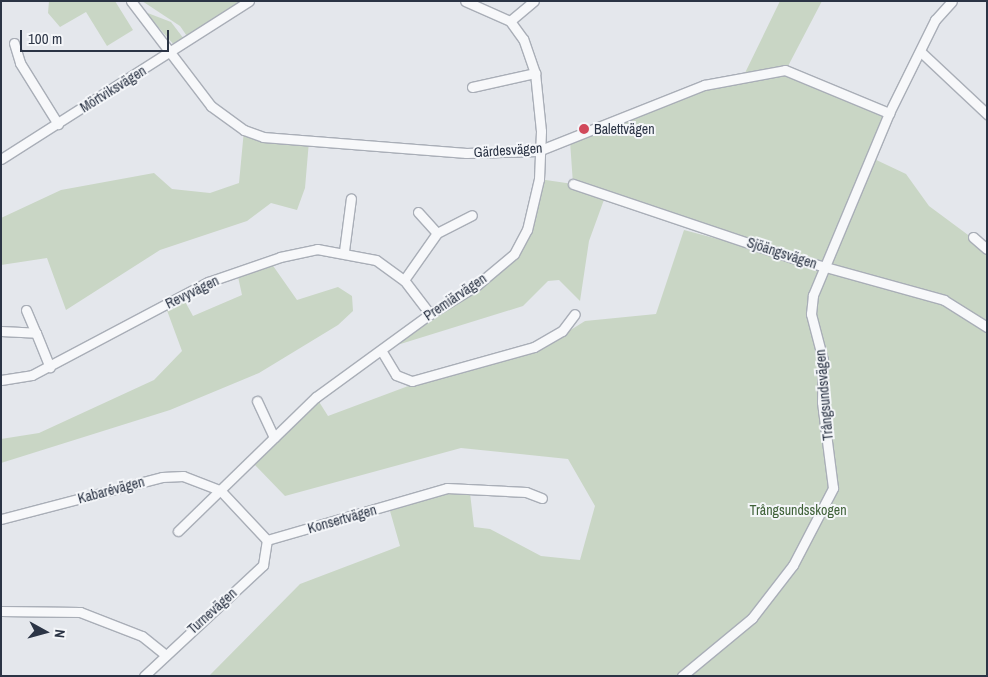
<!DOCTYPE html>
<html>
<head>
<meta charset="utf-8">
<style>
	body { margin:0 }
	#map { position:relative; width:988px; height:677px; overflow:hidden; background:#e4e7ec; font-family:"Archivo Narrow",sans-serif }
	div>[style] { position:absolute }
	.green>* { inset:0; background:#c9d6c5 }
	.roads { filter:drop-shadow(1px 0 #a9aeb7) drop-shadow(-1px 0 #a9aeb7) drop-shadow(0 1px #a9aeb7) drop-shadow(0 -1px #a9aeb7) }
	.minor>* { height:9px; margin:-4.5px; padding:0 4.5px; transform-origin:4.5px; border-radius:4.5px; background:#f7f8fa }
	.dots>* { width:14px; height:14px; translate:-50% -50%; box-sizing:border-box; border:2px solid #f4f6f9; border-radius:50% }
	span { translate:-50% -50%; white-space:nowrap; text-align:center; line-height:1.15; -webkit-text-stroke:4px #f4f6f9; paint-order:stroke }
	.street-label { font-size:14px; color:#2b3445 }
	.poi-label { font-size:14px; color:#2b3445 }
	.left { translate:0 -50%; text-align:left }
	.park-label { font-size:14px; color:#3f6138 }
	.frame { position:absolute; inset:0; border:2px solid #2b3445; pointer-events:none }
	.north { position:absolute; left:20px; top:607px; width:50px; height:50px; -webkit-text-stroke:4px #f4f6f9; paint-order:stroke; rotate:97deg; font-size:14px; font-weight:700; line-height:20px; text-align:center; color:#2b3445 }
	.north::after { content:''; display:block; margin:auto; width:18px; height:22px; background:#2b3445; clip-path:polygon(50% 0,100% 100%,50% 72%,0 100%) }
	.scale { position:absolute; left:20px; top:30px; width:149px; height:22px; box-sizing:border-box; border:2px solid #2b3445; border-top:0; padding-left:6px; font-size:15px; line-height:18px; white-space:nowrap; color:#2b3445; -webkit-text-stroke:4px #f4f6f9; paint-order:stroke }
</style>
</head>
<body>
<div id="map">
	<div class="green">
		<div style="clip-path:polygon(49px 1px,115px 1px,133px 30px,107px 46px,86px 12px,60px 27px,48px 13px)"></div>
		<div style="clip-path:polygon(142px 1px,249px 1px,189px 39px,180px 26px)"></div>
		<div style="clip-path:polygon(780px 1px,822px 1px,786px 70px,889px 113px,870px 157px,906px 174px,929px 206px,987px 249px,987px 317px,983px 323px,987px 327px,987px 676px,209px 676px,300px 584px,400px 546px,390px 511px,448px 493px,470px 493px,474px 527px,490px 529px,541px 556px,580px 560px,595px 506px,568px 459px,461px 448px,285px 496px,250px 460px,316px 397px,328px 416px,419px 382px,545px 346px,585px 321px,656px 314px,684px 230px,812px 264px,605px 197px,589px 241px,580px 301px,559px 280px,548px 281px,523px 306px,381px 350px,514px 254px,527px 230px,539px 179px,573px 184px,570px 141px,703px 85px,744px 75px)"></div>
		<div style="clip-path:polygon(145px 12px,171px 22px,184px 39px,175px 46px)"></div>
		<div style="clip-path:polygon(244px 130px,309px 141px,305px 188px,297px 210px,271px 203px,247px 221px,160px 250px,66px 310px,47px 258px,1px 265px,1px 218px,61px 190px,154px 173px,172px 189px,210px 193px,239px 183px)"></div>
		<div style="clip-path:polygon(269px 260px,297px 300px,338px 287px,352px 296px,353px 311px,338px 325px,259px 373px,170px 410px,1px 463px,1px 439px,39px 433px,154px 380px,182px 351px,165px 305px,182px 296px,193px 316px,242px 295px,237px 272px)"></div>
	</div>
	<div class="roads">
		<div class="minor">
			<div style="left:131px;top:1px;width:132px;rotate:52.7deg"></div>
			<div style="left:211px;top:106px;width:41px;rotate:36deg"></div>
			<div style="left:244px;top:130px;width:20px;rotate:20deg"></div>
			<div style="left:263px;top:137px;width:204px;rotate:4.5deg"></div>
			<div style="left:466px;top:153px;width:72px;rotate:-1.6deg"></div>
			<div style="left:538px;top:151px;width:179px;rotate:-21.7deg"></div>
			<div style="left:704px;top:85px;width:82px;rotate:-10.5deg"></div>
			<div style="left:785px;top:70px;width:113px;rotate:22.5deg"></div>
			<div style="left:510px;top:21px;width:31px;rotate:-40deg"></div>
			<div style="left:14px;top:43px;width:21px;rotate:73deg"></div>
			<div style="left:20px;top:63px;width:72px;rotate:58.1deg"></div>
			<div style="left:921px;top:52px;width:91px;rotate:43.2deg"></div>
			<div style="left:472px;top:87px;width:65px;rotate:-12.5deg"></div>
			<div style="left:1px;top:159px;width:294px;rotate:-32.5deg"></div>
			<div style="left:573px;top:184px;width:232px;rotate:18.6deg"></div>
			<div style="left:793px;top:258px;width:157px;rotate:15.5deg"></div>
			<div style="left:944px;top:300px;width:51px;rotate:32.1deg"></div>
			<div style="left:418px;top:212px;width:28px;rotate:48deg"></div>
			<div style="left:973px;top:237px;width:18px;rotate:41deg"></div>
			<div style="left:344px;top:251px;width:53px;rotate:-82.5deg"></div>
			<div style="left:404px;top:280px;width:57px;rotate:-54.9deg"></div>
			<div style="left:437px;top:233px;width:39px;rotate:-27deg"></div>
			<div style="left:26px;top:310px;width:25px;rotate:67deg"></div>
			<div style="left:1px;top:331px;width:35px;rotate:3deg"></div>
			<div style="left:36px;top:333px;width:37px;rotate:68deg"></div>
			<div style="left:381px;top:350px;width:29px;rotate:59deg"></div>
			<div style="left:396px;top:375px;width:17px;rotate:21deg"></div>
			<div style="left:412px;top:381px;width:127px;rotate:-15.6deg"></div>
			<div style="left:534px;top:347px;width:32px;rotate:-30deg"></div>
			<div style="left:562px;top:331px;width:21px;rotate:-53deg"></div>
			<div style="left:1px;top:380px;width:31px;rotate:-9deg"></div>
			<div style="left:32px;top:375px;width:199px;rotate:-27.9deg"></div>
			<div style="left:208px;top:282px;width:76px;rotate:-19.1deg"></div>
			<div style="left:280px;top:257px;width:38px;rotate:-12deg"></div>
			<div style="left:317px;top:249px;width:60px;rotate:10.6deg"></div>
			<div style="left:376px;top:260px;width:34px;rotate:36deg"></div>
			<div style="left:404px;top:280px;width:43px;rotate:52.6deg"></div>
			<div style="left:257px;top:401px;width:40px;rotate:65deg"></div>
			<div style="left:1px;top:519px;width:166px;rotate:-14.6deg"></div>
			<div style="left:162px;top:477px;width:21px;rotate:-3deg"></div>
			<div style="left:183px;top:476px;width:40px;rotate:21deg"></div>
			<div style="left:220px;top:490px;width:69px;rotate:46.8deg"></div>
			<div style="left:267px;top:540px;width:187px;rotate:-16.1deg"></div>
			<div style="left:447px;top:488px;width:79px;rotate:2.9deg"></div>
			<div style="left:526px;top:492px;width:17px;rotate:21deg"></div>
			<div style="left:178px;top:531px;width:192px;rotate:-44.2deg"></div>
			<div style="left:316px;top:397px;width:141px;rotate:-36.1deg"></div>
			<div style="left:430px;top:314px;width:55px;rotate:-31.7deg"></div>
			<div style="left:477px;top:285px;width:48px;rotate:-40deg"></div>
			<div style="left:514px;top:254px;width:27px;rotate:-62deg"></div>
			<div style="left:527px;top:230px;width:52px;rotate:-76.8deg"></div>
			<div style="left:539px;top:179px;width:48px;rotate:-87.6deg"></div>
			<div style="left:541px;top:131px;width:58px;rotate:-95.9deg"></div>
			<div style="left:535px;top:73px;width:36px;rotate:-109deg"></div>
			<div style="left:523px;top:39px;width:22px;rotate:-126deg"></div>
			<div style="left:510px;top:21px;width:49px;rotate:-156deg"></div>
			<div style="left:1px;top:611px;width:79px;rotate:0.7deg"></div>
			<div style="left:80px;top:612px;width:66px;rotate:21.2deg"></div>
			<div style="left:142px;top:636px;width:28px;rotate:39deg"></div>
			<div style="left:144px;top:676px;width:163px;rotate:-43deg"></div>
			<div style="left:263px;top:565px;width:25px;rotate:-81deg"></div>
			<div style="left:682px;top:676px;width:91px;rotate:-39.6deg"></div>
			<div style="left:752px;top:618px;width:67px;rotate:-52.3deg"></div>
			<div style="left:793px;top:565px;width:87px;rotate:-62.5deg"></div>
			<div style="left:833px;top:488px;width:87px;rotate:-97.3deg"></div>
			<div style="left:822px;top:402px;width:42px;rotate:-88.6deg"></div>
			<div style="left:823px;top:360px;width:48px;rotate:-104.6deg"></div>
			<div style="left:811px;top:314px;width:19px;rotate:-84deg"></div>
			<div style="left:813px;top:295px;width:197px;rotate:-67.3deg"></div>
			<div style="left:889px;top:113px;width:104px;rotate:-63.7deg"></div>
			<div style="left:935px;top:20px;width:25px;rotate:-48deg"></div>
		</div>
	</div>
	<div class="dots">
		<div style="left:584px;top:129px;background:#d1495b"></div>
	</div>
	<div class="street-label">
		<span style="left:113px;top:89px;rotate:-32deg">Mörtviksvägen</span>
		<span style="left:508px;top:150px;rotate:-4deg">Gärdesvägen</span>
		<span style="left:782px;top:253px;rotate:18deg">Sjöängsvägen</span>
		<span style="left:192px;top:292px;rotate:-26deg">Revyvägen</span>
		<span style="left:455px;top:297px;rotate:-34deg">Premiärvägen</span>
		<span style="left:824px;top:395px;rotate:-95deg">Trångsundsvägen</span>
		<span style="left:111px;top:490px;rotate:-15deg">Kabarévägen</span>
		<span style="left:342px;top:519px;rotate:-16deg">Konsertvägen</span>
		<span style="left:212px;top:611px;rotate:-42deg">Turnevägen</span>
	</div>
	<div class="poi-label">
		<span class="left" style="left:594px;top:129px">Balettvägen</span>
	</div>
	<div class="park-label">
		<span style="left:798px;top:510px">Trångsundsskogen</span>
	</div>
	<div class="frame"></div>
	<div class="north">N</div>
	<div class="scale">100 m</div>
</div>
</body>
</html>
